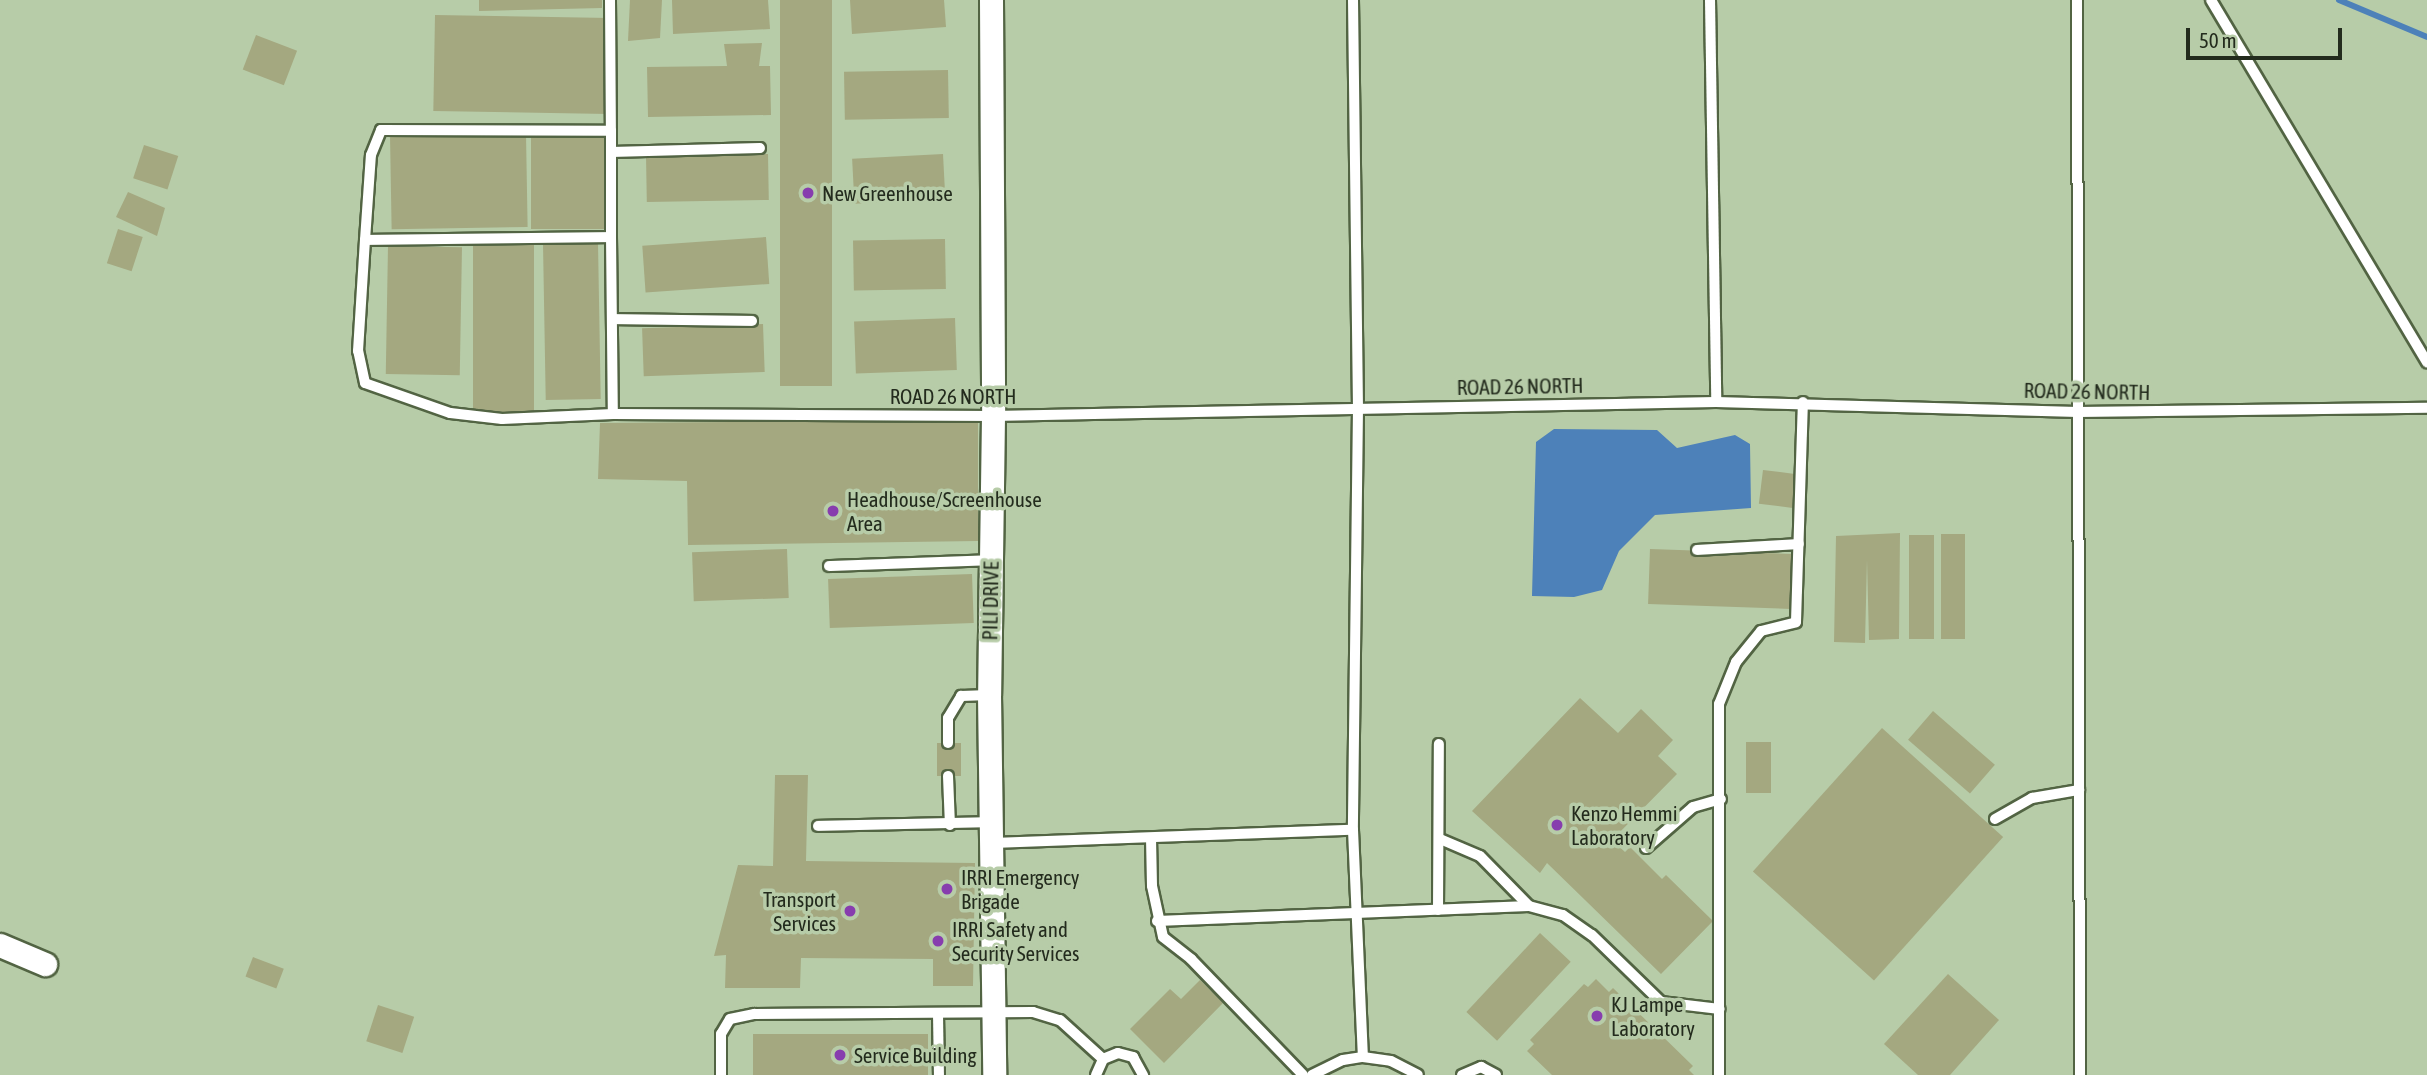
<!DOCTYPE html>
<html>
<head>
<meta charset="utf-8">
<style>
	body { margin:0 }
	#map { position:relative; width:2427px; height:1075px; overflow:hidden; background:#b7cca8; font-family:"Asap Condensed",sans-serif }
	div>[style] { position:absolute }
	.water>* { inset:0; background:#4d81b9 }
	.stream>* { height:6px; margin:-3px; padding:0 3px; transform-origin:3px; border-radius:3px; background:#4d81b9 }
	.building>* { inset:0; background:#a4a880; transform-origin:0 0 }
	.roads { filter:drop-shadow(2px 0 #526443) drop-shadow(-2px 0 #526443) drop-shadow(0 2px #526443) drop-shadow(0 -2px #526443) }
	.lane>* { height:10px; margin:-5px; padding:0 5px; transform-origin:5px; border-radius:5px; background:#fff }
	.street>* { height:23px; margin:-11.5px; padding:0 11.5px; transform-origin:11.5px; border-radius:11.5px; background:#fff }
	.dots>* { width:19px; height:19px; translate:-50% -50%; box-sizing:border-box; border:4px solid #b7cca8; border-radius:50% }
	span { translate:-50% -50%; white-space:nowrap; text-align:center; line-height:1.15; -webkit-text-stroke:7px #b7cca8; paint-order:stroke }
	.poi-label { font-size:21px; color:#232b1d }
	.left { translate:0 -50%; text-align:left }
	.right { translate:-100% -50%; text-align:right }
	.street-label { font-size:21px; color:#232b1d }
	.scale { position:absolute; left:2186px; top:28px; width:156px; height:32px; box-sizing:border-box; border:4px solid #232b1d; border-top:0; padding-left:9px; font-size:21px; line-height:24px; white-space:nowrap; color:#232b1d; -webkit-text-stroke:5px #b7cca8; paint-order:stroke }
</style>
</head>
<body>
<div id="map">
	<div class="water">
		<div style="clip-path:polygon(1554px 429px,1657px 430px,1677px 448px,1735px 435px,1750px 444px,1751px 508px,1655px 515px,1619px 551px,1602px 590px,1574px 597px,1532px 596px,1536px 442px)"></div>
	</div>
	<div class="stream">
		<div style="left:2339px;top:0;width:95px;rotate:22.8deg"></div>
	</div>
	<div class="building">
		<div style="clip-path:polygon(479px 0,602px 0,602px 8px,479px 11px)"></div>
		<div style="clip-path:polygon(630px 0,662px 0,660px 38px,628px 41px)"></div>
		<div style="clip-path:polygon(672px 0,768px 0,770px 29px,673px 34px)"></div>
		<div style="left:780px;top:0;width:52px;height:386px"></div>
		<div style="clip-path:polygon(850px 0,944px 0,946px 27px,852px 34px)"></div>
		<div style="left:435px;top:15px;width:175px;height:96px;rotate:1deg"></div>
		<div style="left:256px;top:35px;width:44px;height:37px;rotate:21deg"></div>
		<div style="clip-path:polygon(762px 43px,759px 66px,770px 66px,771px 115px,648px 117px,647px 67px,727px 66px,724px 44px)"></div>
		<div style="left:948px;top:70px;width:48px;height:104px;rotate:89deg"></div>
		<div style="left:526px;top:134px;width:93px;height:136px;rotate:89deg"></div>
		<div style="left:531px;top:134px;width:77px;height:95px"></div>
		<div style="left:144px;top:145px;width:36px;height:35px;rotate:18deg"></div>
		<div style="left:768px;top:154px;width:46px;height:122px;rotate:89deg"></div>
		<div style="left:943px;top:154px;width:45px;height:91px;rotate:87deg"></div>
		<div style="clip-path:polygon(128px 192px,165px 208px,157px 236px,116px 217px)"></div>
		<div style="left:118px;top:229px;width:26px;height:36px;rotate:18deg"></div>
		<div style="left:766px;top:237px;width:47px;height:124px;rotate:86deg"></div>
		<div style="left:945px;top:239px;width:50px;height:92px;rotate:89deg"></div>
		<div style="left:473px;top:242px;width:61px;height:170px"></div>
		<div style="left:598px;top:243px;width:156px;height:55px;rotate:89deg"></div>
		<div style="left:388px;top:246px;width:74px;height:128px;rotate:1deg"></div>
		<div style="left:955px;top:318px;width:52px;height:101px;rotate:88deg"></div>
		<div style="left:763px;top:324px;width:48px;height:121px;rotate:88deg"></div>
		<div style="clip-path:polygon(978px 420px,978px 541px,688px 545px,687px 481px,598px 479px,600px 423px)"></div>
		<div style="left:1763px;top:470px;width:34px;height:34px;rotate:7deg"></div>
		<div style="clip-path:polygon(1900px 533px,1899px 639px,1869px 640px,1867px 560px,1865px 643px,1834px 642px,1836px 536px)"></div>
		<div style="left:1965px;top:534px;width:105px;height:24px;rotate:90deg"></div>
		<div style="left:1909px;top:535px;width:25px;height:104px"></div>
		<div style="left:787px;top:549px;width:49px;height:95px;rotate:88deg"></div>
		<div style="left:1650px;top:549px;width:143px;height:55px;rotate:2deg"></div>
		<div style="left:972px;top:574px;width:49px;height:144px;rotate:88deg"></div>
		<div style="clip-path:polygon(1580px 698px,1618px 733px,1641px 709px,1673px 740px,1658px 756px,1677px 774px,1612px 840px,1625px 852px,1630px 847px,1662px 879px,1666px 875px,1713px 921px,1661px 974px,1547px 863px,1540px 873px,1472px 811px)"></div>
		<div style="left:1933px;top:711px;width:82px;height:38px;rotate:41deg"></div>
		<div style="left:1882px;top:728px;width:163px;height:193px;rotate:42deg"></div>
		<div style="left:1746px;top:742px;width:25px;height:51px"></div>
		<div style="left:937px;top:743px;width:24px;height:33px"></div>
		<div style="clip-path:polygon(775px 775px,808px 775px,806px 861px,975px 863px,973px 986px,933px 986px,933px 959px,801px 958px,800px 988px,725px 988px,726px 955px,714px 956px,738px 865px,773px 866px)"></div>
		<div style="left:1540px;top:933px;width:42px;height:108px;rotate:43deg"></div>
		<div style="left:253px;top:957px;width:33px;height:21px;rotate:21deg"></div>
		<div style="clip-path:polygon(1948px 974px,1999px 1020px,1950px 1075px,1918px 1075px,1884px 1044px)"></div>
		<div style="clip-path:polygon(1596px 979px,1609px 992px,1613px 988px,1693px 1066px,1689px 1070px,1694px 1075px,1552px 1075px,1527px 1051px,1534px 1044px,1530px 1040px,1584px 984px,1588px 987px)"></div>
		<div style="clip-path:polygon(1200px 980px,1223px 1003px,1164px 1063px,1130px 1029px,1170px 989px,1181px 999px)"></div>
		<div style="left:378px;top:1005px;width:38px;height:38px;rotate:18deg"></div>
		<div style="left:753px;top:1034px;width:175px;height:41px"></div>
	</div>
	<div class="roads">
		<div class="lane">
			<div style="left:610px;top:0;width:131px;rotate:89.6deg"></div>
			<div style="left:611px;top:131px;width:106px;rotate:90deg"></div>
			<div style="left:611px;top:237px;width:177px;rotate:89.4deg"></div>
			<div style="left:613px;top:414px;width:111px;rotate:177.4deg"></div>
			<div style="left:502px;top:419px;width:52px;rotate:-173.4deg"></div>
			<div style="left:450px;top:413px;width:90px;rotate:-160.6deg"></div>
			<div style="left:365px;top:383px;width:33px;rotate:-102deg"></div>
			<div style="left:358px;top:351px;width:111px;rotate:-86.4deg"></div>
			<div style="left:365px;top:240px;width:85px;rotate:-86deg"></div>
			<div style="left:371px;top:155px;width:27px;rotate:-68deg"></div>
			<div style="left:381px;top:130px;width:230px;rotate:0.2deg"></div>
			<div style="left:1353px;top:0;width:408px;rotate:89.3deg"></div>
			<div style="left:1358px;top:408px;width:422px;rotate:90.7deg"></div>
			<div style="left:1353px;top:830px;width:227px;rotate:87.5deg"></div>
			<div style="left:1710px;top:0;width:402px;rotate:89.1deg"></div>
			<div style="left:2077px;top:0;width:1075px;rotate:89.84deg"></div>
			<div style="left:2211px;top:0;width:422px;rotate:59.2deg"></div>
			<div style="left:611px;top:152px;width:149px;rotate:-1.5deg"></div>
			<div style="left:365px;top:240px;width:246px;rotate:-0.7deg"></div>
			<div style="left:612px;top:319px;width:140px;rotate:0.8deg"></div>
			<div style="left:613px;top:414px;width:380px;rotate:0.3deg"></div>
			<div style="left:993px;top:416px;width:723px;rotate:-1.11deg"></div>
			<div style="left:1716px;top:402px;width:362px;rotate:1.6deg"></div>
			<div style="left:2078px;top:412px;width:349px;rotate:-0.7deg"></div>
			<div style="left:1697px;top:550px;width:102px;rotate:-3.4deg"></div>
			<div style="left:829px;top:566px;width:161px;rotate:-2.1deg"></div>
			<div style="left:948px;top:743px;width:25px;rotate:-90deg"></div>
			<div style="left:948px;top:718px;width:26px;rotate:-59deg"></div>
			<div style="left:961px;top:696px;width:28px;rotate:-2deg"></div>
			<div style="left:948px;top:776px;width:49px;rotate:87.7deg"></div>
			<div style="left:1995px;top:819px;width:43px;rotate:-29.6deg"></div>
			<div style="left:2032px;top:798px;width:48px;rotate:-9.7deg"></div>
			<div style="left:818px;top:826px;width:173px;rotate:-1.3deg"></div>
			<div style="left:1151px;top:838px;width:48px;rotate:88.8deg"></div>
			<div style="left:1152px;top:886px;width:52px;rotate:77.8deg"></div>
			<div style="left:1163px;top:937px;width:36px;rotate:38deg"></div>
			<div style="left:1191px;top:959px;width:161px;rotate:46deg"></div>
			<div style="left:1440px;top:839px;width:43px;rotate:23deg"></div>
			<div style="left:1480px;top:856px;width:70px;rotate:45.6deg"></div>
			<div style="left:991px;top:843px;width:362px;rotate:-2.1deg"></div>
			<div style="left:1646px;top:848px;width:62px;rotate:-41.1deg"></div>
			<div style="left:1693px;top:807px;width:29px;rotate:-16deg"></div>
			<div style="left:1438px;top:910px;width:166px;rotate:-89.7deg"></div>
			<div style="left:1157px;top:921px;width:372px;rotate:-2.3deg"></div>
			<div style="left:1529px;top:906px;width:35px;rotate:15deg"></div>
			<div style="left:1563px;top:915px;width:35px;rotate:35deg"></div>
			<div style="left:1592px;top:935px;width:96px;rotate:44.2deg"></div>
			<div style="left:1661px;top:1002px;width:59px;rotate:6.8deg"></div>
			<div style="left:938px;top:1014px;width:61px;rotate:89.1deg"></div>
			<div style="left:721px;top:1075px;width:41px;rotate:-90deg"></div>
			<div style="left:721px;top:1034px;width:17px;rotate:-59deg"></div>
			<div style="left:730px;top:1019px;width:25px;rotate:-12deg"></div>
			<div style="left:754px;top:1014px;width:279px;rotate:-0.4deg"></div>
			<div style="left:1033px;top:1012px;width:28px;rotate:17deg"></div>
			<div style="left:1060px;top:1020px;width:58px;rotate:42.2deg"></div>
			<div style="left:1096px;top:1075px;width:17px;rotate:-66deg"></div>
			<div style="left:1103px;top:1059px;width:16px;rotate:-22deg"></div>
			<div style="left:1118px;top:1053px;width:16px;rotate:15deg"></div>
			<div style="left:1133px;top:1057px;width:21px;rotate:61deg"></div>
			<div style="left:1312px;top:1075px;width:34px;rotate:-26deg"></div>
			<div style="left:1343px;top:1060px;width:20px;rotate:-9deg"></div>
			<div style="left:1363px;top:1057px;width:28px;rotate:8deg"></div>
			<div style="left:1391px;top:1061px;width:30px;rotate:27deg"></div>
			<div style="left:1462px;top:1075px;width:21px;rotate:-23deg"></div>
			<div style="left:1481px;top:1067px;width:17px;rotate:28deg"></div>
			<div style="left:1719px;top:1075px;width:371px;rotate:-90deg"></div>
			<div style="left:1719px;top:704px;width:45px;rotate:-68deg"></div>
			<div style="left:1736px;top:662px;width:40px;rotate:-51deg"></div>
			<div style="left:1761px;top:631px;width:36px;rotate:-14deg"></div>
			<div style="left:1796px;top:622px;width:220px;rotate:-88.2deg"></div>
		</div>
		<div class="street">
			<div style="left:991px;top:0;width:416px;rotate:89.7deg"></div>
			<div style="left:993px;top:416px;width:279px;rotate:90.8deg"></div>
			<div style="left:989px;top:695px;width:380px;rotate:89.2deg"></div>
			<div style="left:0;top:945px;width:49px;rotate:22.9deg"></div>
		</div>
	</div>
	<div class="dots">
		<div style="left:808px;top:193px;background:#873dae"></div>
		<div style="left:833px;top:511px;background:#873dae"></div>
		<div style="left:1557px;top:825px;background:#873dae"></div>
		<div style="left:947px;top:889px;background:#873dae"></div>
		<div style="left:850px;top:911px;background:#873dae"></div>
		<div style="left:938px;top:941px;background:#873dae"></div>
		<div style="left:1597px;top:1016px;background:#873dae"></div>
		<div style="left:840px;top:1055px;background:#873dae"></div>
	</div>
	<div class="poi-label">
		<span class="left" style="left:822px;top:193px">New Greenhouse</span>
		<span class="left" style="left:847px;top:511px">Headhouse/Screenhouse<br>Area</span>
		<span class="left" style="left:1571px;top:825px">Kenzo Hemmi<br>Laboratory</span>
		<span class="left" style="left:961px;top:889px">IRRI Emergency<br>Brigade</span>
		<span class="right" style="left:836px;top:911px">Transport<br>Services</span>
		<span class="left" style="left:952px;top:941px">IRRI Safety and<br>Security Services</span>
		<span class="left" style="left:1611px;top:1016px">KJ Lampe<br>Laboratory</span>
		<span class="left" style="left:854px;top:1055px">Service Building</span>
	</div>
	<div class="street-label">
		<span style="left:1520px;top:386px;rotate:-1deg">ROAD 26 NORTH</span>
		<span style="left:2087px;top:391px;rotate:1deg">ROAD 26 NORTH</span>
		<span style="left:953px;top:396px">ROAD 26 NORTH</span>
		<span style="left:990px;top:601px;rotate:-89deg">PILI DRIVE</span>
	</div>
	<div class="scale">50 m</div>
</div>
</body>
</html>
